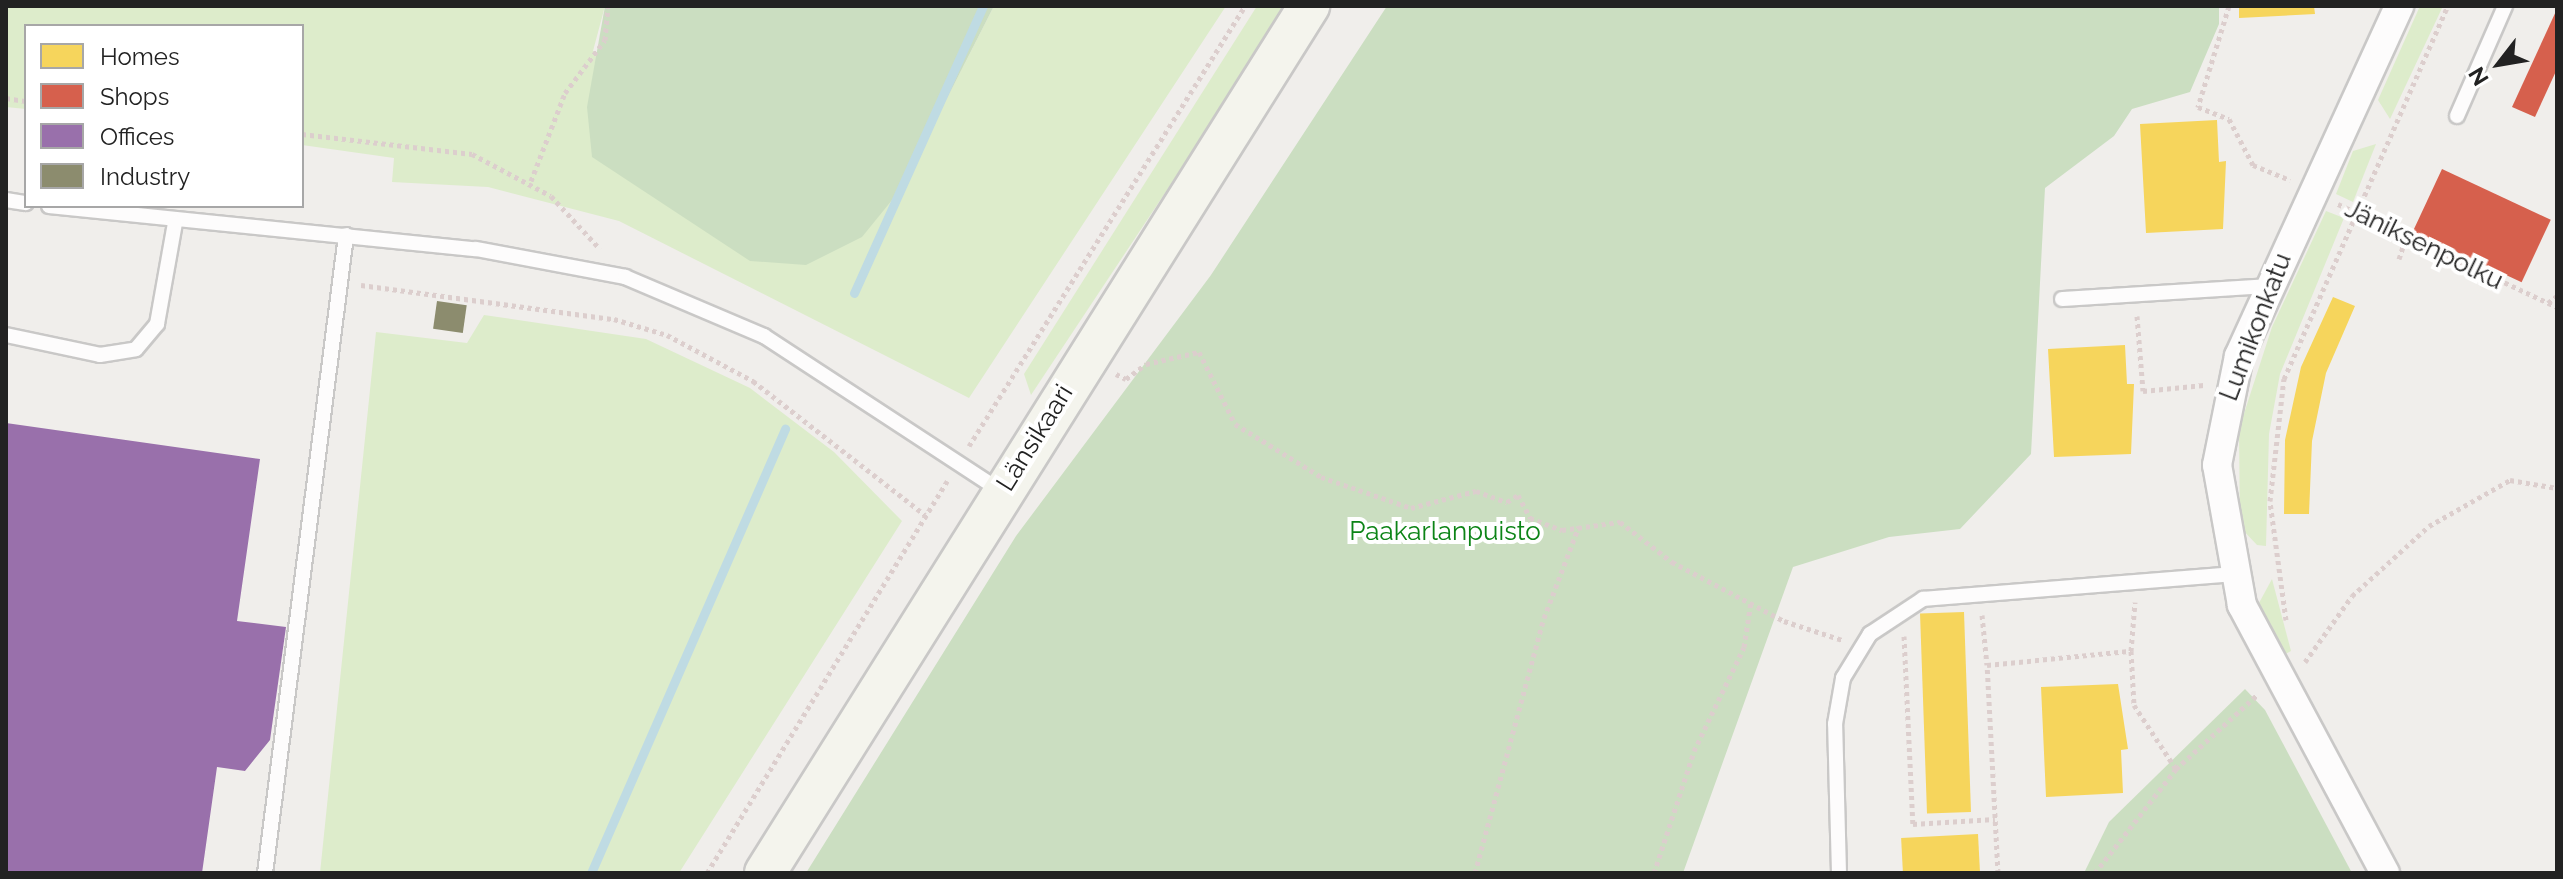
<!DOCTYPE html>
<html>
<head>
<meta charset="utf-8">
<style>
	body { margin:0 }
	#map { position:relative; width:2563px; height:879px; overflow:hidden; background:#f0eeeb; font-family:Raleway,sans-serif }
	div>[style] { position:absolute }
	.grass>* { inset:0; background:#ddeccb }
	.forest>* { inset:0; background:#cbdec1 }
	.homes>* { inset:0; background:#f6d55c; transform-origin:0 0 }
	.shops>* { inset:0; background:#d6604d; transform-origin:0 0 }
	.offices>* { inset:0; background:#9970ab }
	.industry>* { inset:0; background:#8c8c6e; transform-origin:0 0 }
	.stream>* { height:9px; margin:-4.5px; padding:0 4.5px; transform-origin:4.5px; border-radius:4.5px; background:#bfdbe3 }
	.path>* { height:5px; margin-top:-2.5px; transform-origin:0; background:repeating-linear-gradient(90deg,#dccecd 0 4px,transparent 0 8px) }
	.roads { filter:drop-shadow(2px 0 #c9c8c7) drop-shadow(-2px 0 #c9c8c7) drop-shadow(0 2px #c9c8c7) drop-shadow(0 -2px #c9c8c7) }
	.lane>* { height:14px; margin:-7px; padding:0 7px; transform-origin:7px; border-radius:7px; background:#fdfcfc }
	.street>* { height:28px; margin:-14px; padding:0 14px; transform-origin:14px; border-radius:14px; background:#fdfcfc }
	.secondary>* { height:40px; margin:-20px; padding:0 20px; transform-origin:20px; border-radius:20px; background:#f4f4ed }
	span { translate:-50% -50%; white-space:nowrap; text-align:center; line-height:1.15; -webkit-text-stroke:8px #fff; paint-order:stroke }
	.street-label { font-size:26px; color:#222 }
	.park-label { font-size:26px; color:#0c8416 }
	.frame { position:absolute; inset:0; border:8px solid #222; pointer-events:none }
	.legend { position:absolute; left:24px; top:24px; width:280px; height:184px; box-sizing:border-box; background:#fff; border:2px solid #a7a7a7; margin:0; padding:10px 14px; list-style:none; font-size:24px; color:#222 }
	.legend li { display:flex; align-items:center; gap:16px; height:40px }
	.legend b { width:40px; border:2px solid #a7a7a7 }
	.north { position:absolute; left:2459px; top:24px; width:80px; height:80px; -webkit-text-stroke:6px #fff; paint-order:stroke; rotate:239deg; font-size:22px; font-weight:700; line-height:32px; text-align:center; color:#222 }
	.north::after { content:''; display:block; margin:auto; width:28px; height:36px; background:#222; clip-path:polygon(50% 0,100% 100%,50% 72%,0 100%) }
</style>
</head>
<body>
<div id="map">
	<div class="grass">
		<div style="clip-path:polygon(6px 6px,605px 6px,593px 51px,901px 189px,994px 6px,1226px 6px,969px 398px,619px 221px,488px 187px,392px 182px,394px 158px,302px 145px,302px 26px,26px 26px,26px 109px,6px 107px)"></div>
		<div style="clip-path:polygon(1257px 6px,1289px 6px,1031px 395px,1024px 374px)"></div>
		<div style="clip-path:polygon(2420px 6px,2443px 6px,2390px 119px,2378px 100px)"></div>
		<div style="clip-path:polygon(2376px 144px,2353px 202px,2336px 194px,2353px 151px)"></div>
		<div style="clip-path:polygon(2326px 211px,2344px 218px,2280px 374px,2269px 434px,2266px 546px,2257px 545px,2240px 527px,2239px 429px,2272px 327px)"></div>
		<div style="clip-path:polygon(484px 315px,646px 339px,750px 388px,834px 452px,902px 521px,679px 873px,320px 873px,376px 332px,467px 343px)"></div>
		<div style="clip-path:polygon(2272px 579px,2291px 651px,2284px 655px,2259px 603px)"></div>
	</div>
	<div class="forest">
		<div style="clip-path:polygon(605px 6px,994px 6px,901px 189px,862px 237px,806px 265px,750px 261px,592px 157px,587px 107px)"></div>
		<div style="clip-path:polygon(1387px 6px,2219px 6px,2219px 24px,2190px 92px,2132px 109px,2114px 136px,2045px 188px,2031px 454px,1960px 529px,1889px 537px,1793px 567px,1683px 873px,806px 873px,1016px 536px,1211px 275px)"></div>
		<div style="clip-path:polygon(2245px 689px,2265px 710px,2352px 873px,2084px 873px,2109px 822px)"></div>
	</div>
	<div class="homes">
		<div style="clip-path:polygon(2239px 6px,2314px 6px,2315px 14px,2239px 18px)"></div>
		<div style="clip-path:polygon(2217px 120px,2219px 162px,2226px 161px,2223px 229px,2146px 233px,2140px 124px)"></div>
		<div style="clip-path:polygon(2333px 297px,2355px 306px,2326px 373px,2312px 441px,2309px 514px,2284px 514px,2285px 440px,2301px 367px)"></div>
		<div style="clip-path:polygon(2125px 345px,2127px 384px,2134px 384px,2131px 454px,2054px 457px,2048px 349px)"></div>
		<div style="left:1964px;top:612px;width:200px;height:44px;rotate:88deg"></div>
		<div style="clip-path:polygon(2118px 684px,2128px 749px,2121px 750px,2123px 793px,2046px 797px,2041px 687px)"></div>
		<div style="left:1978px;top:834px;width:39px;height:77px;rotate:87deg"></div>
	</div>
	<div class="shops">
		<div style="clip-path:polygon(2557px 9px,2557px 69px,2535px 117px,2512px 107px)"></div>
		<div style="left:2442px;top:169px;width:120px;height:69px;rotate:25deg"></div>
	</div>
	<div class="offices">
		<div style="clip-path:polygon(6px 423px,260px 459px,237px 621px,286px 627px,270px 740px,245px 771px,217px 767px,202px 873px,6px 873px)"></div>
	</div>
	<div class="industry">
		<div style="left:437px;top:301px;width:30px;height:28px;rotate:8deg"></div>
	</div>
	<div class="stream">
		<div style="left:854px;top:293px;width:315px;rotate:-65.8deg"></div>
		<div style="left:591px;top:873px;width:485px;rotate:-66.4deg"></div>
	</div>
	<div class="path">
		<div style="left:2229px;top:6px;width:106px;rotate:107.1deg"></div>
		<div style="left:2198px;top:107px;width:33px;rotate:21deg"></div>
		<div style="left:2229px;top:119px;width:52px;rotate:62.4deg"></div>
		<div style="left:2253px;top:165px;width:40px;rotate:22deg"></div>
		<div style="left:6px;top:98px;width:20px;rotate:9deg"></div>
		<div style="left:302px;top:134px;width:171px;rotate:6.7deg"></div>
		<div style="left:472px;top:154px;width:89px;rotate:28deg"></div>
		<div style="left:551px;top:196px;width:72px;rotate:47.2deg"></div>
		<div style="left:531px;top:181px;width:94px;rotate:-68.9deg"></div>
		<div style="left:565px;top:93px;width:66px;rotate:-53deg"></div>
		<div style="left:605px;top:40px;width:34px;rotate:-85deg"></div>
		<div style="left:2338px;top:204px;width:242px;rotate:25.2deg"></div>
		<div style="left:2399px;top:259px;width:23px;rotate:-72deg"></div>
		<div style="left:361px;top:285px;width:255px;rotate:7.7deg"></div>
		<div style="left:614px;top:319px;width:55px;rotate:16.8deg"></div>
		<div style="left:667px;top:335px;width:98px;rotate:28.1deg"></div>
		<div style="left:753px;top:381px;width:218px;rotate:37.9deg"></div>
		<div style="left:2548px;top:303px;width:11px;rotate:-38deg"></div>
		<div style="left:2137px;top:316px;width:75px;rotate:85.4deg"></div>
		<div style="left:2143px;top:391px;width:61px;rotate:-5.6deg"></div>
		<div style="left:1116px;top:374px;width:11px;rotate:27deg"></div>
		<div style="left:1126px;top:379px;width:25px;rotate:-37deg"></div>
		<div style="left:1146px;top:364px;width:54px;rotate:-12.8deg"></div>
		<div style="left:1199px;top:352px;width:80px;rotate:63.4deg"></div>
		<div style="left:1235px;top:424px;width:101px;rotate:31.6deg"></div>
		<div style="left:1321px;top:477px;width:95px;rotate:19deg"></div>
		<div style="left:1411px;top:508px;width:67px;rotate:-14.7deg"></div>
		<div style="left:1476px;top:491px;width:33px;rotate:20deg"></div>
		<div style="left:1507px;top:502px;width:13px;rotate:-32deg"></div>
		<div style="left:1518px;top:495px;width:26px;rotate:62deg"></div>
		<div style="left:1530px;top:518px;width:34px;rotate:21deg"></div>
		<div style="left:1562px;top:530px;width:59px;rotate:-7.9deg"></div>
		<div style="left:1620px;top:522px;width:66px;rotate:37.6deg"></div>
		<div style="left:1672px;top:562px;width:127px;rotate:27.8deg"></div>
		<div style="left:1784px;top:621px;width:61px;rotate:18.1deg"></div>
		<div style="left:969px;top:446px;width:519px;rotate:-57.9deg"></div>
		<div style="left:1982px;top:615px;width:50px;rotate:84.3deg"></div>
		<div style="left:2286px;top:620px;width:120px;rotate:-97.7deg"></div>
		<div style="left:2270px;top:501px;width:123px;rotate:-83.5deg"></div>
		<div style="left:2284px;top:379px;width:407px;rotate:-66.3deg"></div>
		<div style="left:1904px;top:636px;width:188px;rotate:87.3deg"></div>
		<div style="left:1913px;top:824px;width:82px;rotate:-3.5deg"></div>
		<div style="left:2131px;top:651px;width:54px;rotate:86.8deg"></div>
		<div style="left:2134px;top:705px;width:77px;rotate:56.7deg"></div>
		<div style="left:2305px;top:662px;width:81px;rotate:-54.5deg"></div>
		<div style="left:2352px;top:596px;width:104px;rotate:-42.3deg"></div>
		<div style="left:2429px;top:526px;width:93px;rotate:-29.6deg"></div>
		<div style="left:2510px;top:480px;width:48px;rotate:9.7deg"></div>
		<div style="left:707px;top:873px;width:460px;rotate:-58.5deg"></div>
		<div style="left:1475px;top:873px;width:264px;rotate:-74.9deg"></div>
		<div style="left:1544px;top:618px;width:98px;rotate:-69.2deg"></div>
		<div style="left:1654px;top:873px;width:128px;rotate:-71.8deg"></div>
		<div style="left:1694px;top:751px;width:115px;rotate:-64.3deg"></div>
		<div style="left:1744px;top:647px;width:46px;rotate:-81.2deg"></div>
		<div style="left:1998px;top:873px;width:208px;rotate:-93deg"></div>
		<div style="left:1987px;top:665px;width:145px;rotate:-5.6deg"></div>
		<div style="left:2131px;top:651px;width:49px;rotate:-85.3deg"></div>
		<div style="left:2095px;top:873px;width:132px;rotate:-52.1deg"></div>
		<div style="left:2176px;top:769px;width:111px;rotate:-42.4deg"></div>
	</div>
	<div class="roads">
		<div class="lane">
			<div style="left:2457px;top:116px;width:120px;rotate:-66.4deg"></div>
			<div style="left:6px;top:200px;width:20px;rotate:9deg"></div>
			<div style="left:49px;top:206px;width:429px;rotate:5.8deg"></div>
			<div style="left:476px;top:249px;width:152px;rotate:10.6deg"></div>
			<div style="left:625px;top:277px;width:151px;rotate:23deg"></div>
			<div style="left:764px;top:336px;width:283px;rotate:33.2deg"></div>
			<div style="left:2062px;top:299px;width:206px;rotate:-3.6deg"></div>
			<div style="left:6px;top:335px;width:96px;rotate:12deg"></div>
			<div style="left:100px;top:355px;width:36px;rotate:-9deg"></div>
			<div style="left:136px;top:349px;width:33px;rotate:-50deg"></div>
			<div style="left:157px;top:324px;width:103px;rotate:-79.9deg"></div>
			<div style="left:265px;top:873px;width:643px;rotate:-82.76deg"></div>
			<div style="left:1839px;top:873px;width:149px;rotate:-91.5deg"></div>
			<div style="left:1835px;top:724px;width:47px;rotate:-80.1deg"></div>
			<div style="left:1843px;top:678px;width:52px;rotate:-58.5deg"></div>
			<div style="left:1870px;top:634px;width:64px;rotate:-33.4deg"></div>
			<div style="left:1923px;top:599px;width:309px;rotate:-4.6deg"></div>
		</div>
		<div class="street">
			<div style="left:2385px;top:873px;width:304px;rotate:-118.1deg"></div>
			<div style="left:2242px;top:605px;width:142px;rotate:-100.1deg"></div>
			<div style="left:2217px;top:465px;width:111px;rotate:-78.6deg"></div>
			<div style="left:2239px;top:356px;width:385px;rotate:-65.4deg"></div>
		</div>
		<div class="secondary">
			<div style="left:765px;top:873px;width:1024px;rotate:-57.89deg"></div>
		</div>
	</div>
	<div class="street-label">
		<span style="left:2424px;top:245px;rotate:26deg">Jäniksenpolku</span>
		<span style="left:2256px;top:327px;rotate:-69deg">Lumikonkatu</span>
		<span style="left:1035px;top:438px;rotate:-58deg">Länsikaari</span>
	</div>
	<div class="park-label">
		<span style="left:1445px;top:532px">Paakarlanpuisto</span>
	</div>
	<div class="frame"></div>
	<ul class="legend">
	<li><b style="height:22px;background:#f6d55c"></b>Homes</li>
	<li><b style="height:22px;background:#d6604d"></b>Shops</li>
	<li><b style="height:22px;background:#9970ab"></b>Offices</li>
	<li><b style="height:22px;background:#8c8c6e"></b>Industry</li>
	</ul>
	<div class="north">N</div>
</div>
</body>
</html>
